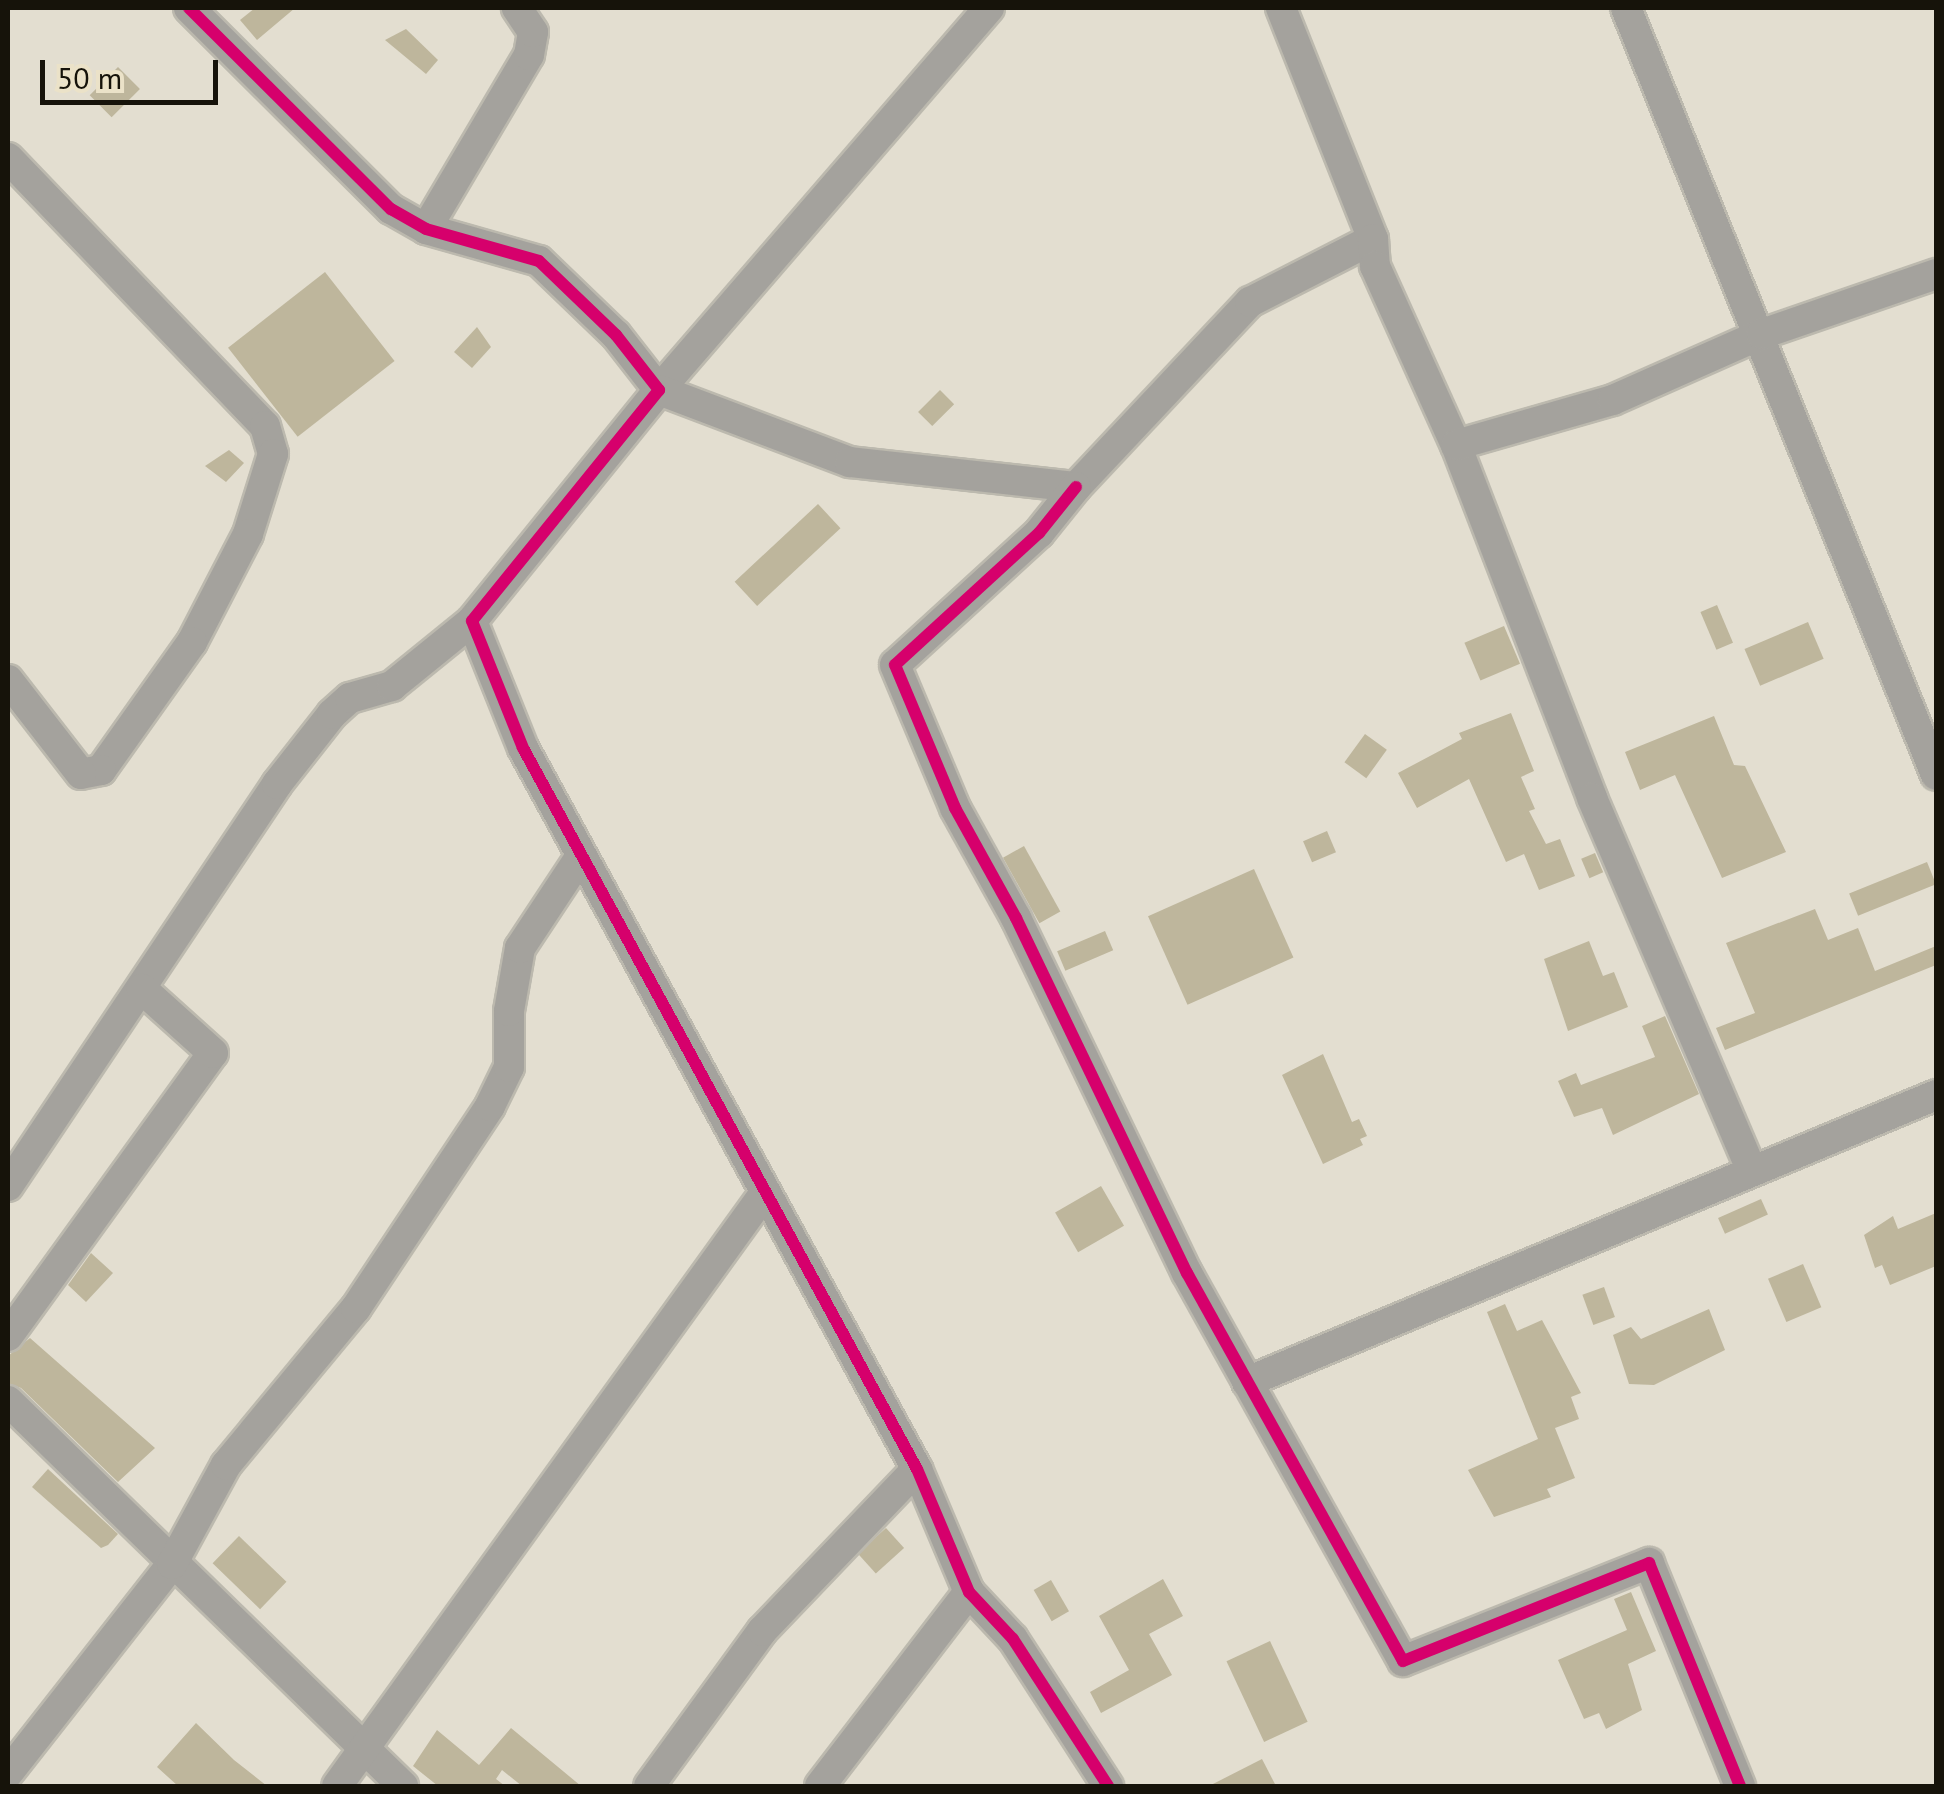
<!DOCTYPE html>
<html>
<head>
<meta charset="utf-8">
<style>
	body { margin:0 }
	#map { position:relative; width:1944px; height:1794px; overflow:hidden; background:#e3ded0; font-family:"PT Sans",sans-serif }
	div>[style] { position:absolute }
	.building>* { inset:0; background:#beb69c; transform-origin:0 0 }
	.roads { filter:drop-shadow(2px 0 #bcb9ae) drop-shadow(-2px 0 #bcb9ae) drop-shadow(0 2px #bcb9ae) drop-shadow(0 -2px #bcb9ae) }
	.minor>* { height:30px; margin:-15px; padding:0 15px; transform-origin:15px; border-radius:15px; background:#a4a29d }
	.cycleway>* { height:12px; margin:-6px; padding:0 6px; transform-origin:6px; border-radius:6px; background:#d6006c }
	span { translate:-50% -50%; white-space:nowrap; text-align:center; line-height:1.15; -webkit-text-stroke:9px #ebe2c8; paint-order:stroke }
	.frame { position:absolute; inset:0; border:10px solid #16130a; pointer-events:none }
	.scale { position:absolute; left:40px; top:60px; width:178px; height:45px; box-sizing:border-box; border:5px solid #16130a; border-top:0; padding-left:12px; font-size:30px; line-height:35px; white-space:nowrap; color:#16130a; -webkit-text-stroke:8px #ebe2c8; paint-order:stroke }
</style>
</head>
<body>
<div id="map">
	<div class="building">
		<div style="clip-path:polygon(255px 8px,295px 8px,257px 40px,240px 20px)"></div>
		<div style="clip-path:polygon(406px 29px,438px 60px,426px 74px,385px 40px)"></div>
		<div style="left:118px;top:67px;width:31px;height:40px;rotate:45deg"></div>
		<div style="left:325px;top:272px;width:113px;height:123px;rotate:52deg"></div>
		<div style="clip-path:polygon(477px 327px,491px 347px,472px 368px,454px 352px)"></div>
		<div style="left:940px;top:390px;width:20px;height:31px;rotate:45deg"></div>
		<div style="clip-path:polygon(229px 450px,244px 463px,226px 482px,205px 466px)"></div>
		<div style="left:818px;top:504px;width:33px;height:114px;rotate:47deg"></div>
		<div style="left:1717px;top:605px;width:41px;height:18px;rotate:67deg"></div>
		<div style="left:1808px;top:622px;width:40px;height:69px;rotate:67deg"></div>
		<div style="left:1504px;top:626px;width:41px;height:43px;rotate:67deg"></div>
		<div style="clip-path:polygon(1511px 713px,1534px 771px,1521px 777px,1535px 809px,1529px 811px,1546px 844px,1560px 839px,1575px 876px,1539px 890px,1524px 854px,1506px 862px,1469px 779px,1417px 808px,1398px 773px,1462px 739px,1459px 733px)"></div>
		<div style="clip-path:polygon(1714px 716px,1734px 765px,1745px 766px,1786px 852px,1722px 878px,1675px 775px,1640px 790px,1625px 752px)"></div>
		<div style="left:1365px;top:734px;width:27px;height:35px;rotate:36deg"></div>
		<div style="left:1327px;top:831px;width:23px;height:26px;rotate:67deg"></div>
		<div style="left:1024px;top:846px;width:75px;height:24px;rotate:61deg"></div>
		<div style="left:1595px;top:853px;width:21px;height:15px;rotate:67deg"></div>
		<div style="left:1927px;top:862px;width:24px;height:84px;rotate:68deg"></div>
		<div style="left:1254px;top:869px;width:97px;height:116px;rotate:66deg"></div>
		<div style="clip-path:polygon(1815px 909px,1828px 940px,1858px 928px,1875px 971px,1936px 946px,1936px 965px,1725px 1050px,1716px 1028px,1755px 1013px,1726px 943px)"></div>
		<div style="left:1105px;top:931px;width:21px;height:52px;rotate:67deg"></div>
		<div style="clip-path:polygon(1589px 941px,1603px 976px,1614px 972px,1628px 1007px,1568px 1031px,1544px 959px)"></div>
		<div style="clip-path:polygon(1665px 1016px,1699px 1094px,1613px 1135px,1602px 1108px,1574px 1117px,1558px 1081px,1576px 1073px,1581px 1085px,1655px 1057px,1642px 1026px)"></div>
		<div style="clip-path:polygon(1323px 1054px,1352px 1122px,1359px 1119px,1367px 1136px,1360px 1139px,1363px 1145px,1323px 1164px,1282px 1075px)"></div>
		<div style="left:1101px;top:1186px;width:46px;height:53px;rotate:60deg"></div>
		<div style="left:1761px;top:1199px;width:17px;height:47px;rotate:66deg"></div>
		<div style="clip-path:polygon(1936px 1213px,1936px 1266px,1890px 1285px,1882px 1265px,1875px 1268px,1864px 1235px,1893px 1216px,1898px 1229px)"></div>
		<div style="clip-path:polygon(91px 1253px,113px 1273px,86px 1302px,68px 1285px)"></div>
		<div style="left:1803px;top:1264px;width:47px;height:38px;rotate:67deg"></div>
		<div style="left:1604px;top:1287px;width:32px;height:23px;rotate:70deg"></div>
		<div style="clip-path:polygon(1505px 1304px,1517px 1331px,1542px 1320px,1581px 1393px,1571px 1397px,1579px 1419px,1555px 1428px,1575px 1478px,1547px 1489px,1551px 1497px,1494px 1517px,1468px 1470px,1538px 1439px,1487px 1312px)"></div>
		<div style="clip-path:polygon(1709px 1309px,1725px 1350px,1654px 1385px,1629px 1384px,1613px 1335px,1631px 1327px,1641px 1339px)"></div>
		<div style="clip-path:polygon(30px 1338px,155px 1448px,118px 1482px,21px 1388px,8px 1383px,8px 1356px)"></div>
		<div style="clip-path:polygon(48px 1469px,118px 1534px,108px 1545px,101px 1548px,32px 1487px)"></div>
		<div style="left:886px;top:1528px;width:27px;height:38px;rotate:48deg"></div>
		<div style="left:239px;top:1536px;width:66px;height:38px;rotate:44deg"></div>
		<div style="clip-path:polygon(1163px 1579px,1183px 1616px,1149px 1634px,1172px 1675px,1101px 1713px,1090px 1692px,1129px 1670px,1099px 1616px)"></div>
		<div style="left:1051px;top:1580px;width:36px;height:20px;rotate:60deg"></div>
		<div style="clip-path:polygon(1631px 1592px,1656px 1651px,1628px 1664px,1642px 1710px,1606px 1729px,1599px 1713px,1584px 1719px,1558px 1660px,1627px 1630px,1614px 1599px)"></div>
		<div style="left:1270px;top:1641px;width:89px;height:48px;rotate:65deg"></div>
		<div style="clip-path:polygon(196px 1723px,234px 1760px,267px 1786px,178px 1786px,157px 1767px)"></div>
		<div style="clip-path:polygon(511px 1728px,581px 1786px,522px 1786px,502px 1770px,496px 1779px,505px 1786px,438px 1786px,413px 1766px,437px 1730px,479px 1765px)"></div>
		<div style="clip-path:polygon(1262px 1759px,1276px 1786px,1209px 1786px)"></div>
	</div>
	<div class="roads">
		<div class="minor">
			<div style="left:189px;top:8px;width:285px;rotate:44.9deg"></div>
			<div style="left:391px;top:209px;width:40px;rotate:29.7deg"></div>
			<div style="left:426px;top:229px;width:117px;rotate:15.8deg"></div>
			<div style="left:539px;top:261px;width:107px;rotate:43.9deg"></div>
			<div style="left:616px;top:335px;width:70px;rotate:52deg"></div>
			<div style="left:659px;top:390px;width:297px;rotate:129deg"></div>
			<div style="left:472px;top:621px;width:137px;rotate:68.1deg"></div>
			<div style="left:523px;top:748px;width:822px;rotate:61.35deg"></div>
			<div style="left:917px;top:1469px;width:134px;rotate:67.1deg"></div>
			<div style="left:969px;top:1592px;width:64px;rotate:46.9deg"></div>
			<div style="left:1013px;top:1639px;width:175px;rotate:57.1deg"></div>
			<div style="left:989px;top:8px;width:505px;rotate:130.82deg"></div>
			<div style="left:659px;top:390px;width:204px;rotate:20.7deg"></div>
			<div style="left:850px;top:462px;width:227px;rotate:6.3deg"></div>
			<div style="left:1076px;top:487px;width:254px;rotate:-46.8deg"></div>
			<div style="left:1250px;top:302px;width:138px;rotate:-27.1deg"></div>
			<div style="left:1281px;top:8px;width:249px;rotate:68.3deg"></div>
			<div style="left:1373px;top:239px;width:27px;rotate:86deg"></div>
			<div style="left:1375px;top:266px;width:196px;rotate:65.7deg"></div>
			<div style="left:1456px;top:445px;width:378px;rotate:68.9deg"></div>
			<div style="left:1592px;top:798px;width:404px;rotate:66.8deg"></div>
			<div style="left:1626px;top:8px;width:827px;rotate:67.99deg"></div>
			<div style="left:8px;top:158px;width:371px;rotate:46.2deg"></div>
			<div style="left:265px;top:426px;width:29px;rotate:74deg"></div>
			<div style="left:273px;top:454px;width:84px;rotate:107.4deg"></div>
			<div style="left:248px;top:534px;width:122px;rotate:117.4deg"></div>
			<div style="left:192px;top:642px;width:157px;rotate:125.4deg"></div>
			<div style="left:101px;top:770px;width:20px;rotate:169deg"></div>
			<div style="left:81px;top:774px;width:119px;rotate:-127.8deg"></div>
			<div style="left:426px;top:229px;width:202px;rotate:-59.4deg"></div>
			<div style="left:529px;top:55px;width:23px;rotate:-80deg"></div>
			<div style="left:533px;top:32px;width:29px;rotate:-124deg"></div>
			<div style="left:1456px;top:445px;width:163px;rotate:-16deg"></div>
			<div style="left:1613px;top:400px;width:163px;rotate:-23.9deg"></div>
			<div style="left:1762px;top:334px;width:184px;rotate:-19deg"></div>
			<div style="left:1076px;top:487px;width:59px;rotate:128.8deg"></div>
			<div style="left:1039px;top:533px;width:195px;rotate:137.5deg"></div>
			<div style="left:895px;top:665px;width:155px;rotate:67.2deg"></div>
			<div style="left:955px;top:808px;width:126px;rotate:61deg"></div>
			<div style="left:1016px;top:918px;width:394px;rotate:64.3deg"></div>
			<div style="left:1187px;top:1273px;width:444px;rotate:60.9deg"></div>
			<div style="left:1403px;top:1661px;width:265px;rotate:-21.7deg"></div>
			<div style="left:1649px;top:1563px;width:241px;rotate:67.8deg"></div>
			<div style="left:8px;top:1186px;width:484px;rotate:-56.2deg"></div>
			<div style="left:277px;top:784px;width:89px;rotate:-51.8deg"></div>
			<div style="left:332px;top:714px;width:24px;rotate:-42deg"></div>
			<div style="left:350px;top:698px;width:44px;rotate:-15.9deg"></div>
			<div style="left:392px;top:686px;width:103px;rotate:-39.1deg"></div>
			<div style="left:8px;top:1336px;width:349px;rotate:-54.1deg"></div>
			<div style="left:213px;top:1053px;width:96px;rotate:-138deg"></div>
			<div style="left:1247px;top:1382px;width:746px;rotate:-22.61deg"></div>
			<div style="left:8px;top:1401px;width:552px;rotate:44.27deg"></div>
			<div style="left:8px;top:1773px;width:266px;rotate:-51.9deg"></div>
			<div style="left:172px;top:1564px;width:113px;rotate:-61.4deg"></div>
			<div style="left:226px;top:1465px;width:204px;rotate:-50.4deg"></div>
			<div style="left:356px;top:1308px;width:242px;rotate:-56.4deg"></div>
			<div style="left:490px;top:1106px;width:43px;rotate:-64deg"></div>
			<div style="left:509px;top:1067px;width:56px;rotate:-90deg"></div>
			<div style="left:509px;top:1011px;width:64px;rotate:-80.1deg"></div>
			<div style="left:520px;top:948px;width:110px;rotate:-56.5deg"></div>
			<div style="left:337px;top:1786px;width:730px;rotate:-54.2deg"></div>
			<div style="left:649px;top:1786px;width:192px;rotate:-53.9deg"></div>
			<div style="left:762px;top:1631px;width:224px;rotate:-46.3deg"></div>
			<div style="left:820px;top:1786px;width:245px;rotate:-52.5deg"></div>
		</div>
	</div>
	<div class="cycleway">
		<div style="left:189px;top:8px;width:285px;rotate:44.9deg"></div>
		<div style="left:391px;top:209px;width:40px;rotate:29.7deg"></div>
		<div style="left:426px;top:229px;width:117px;rotate:15.8deg"></div>
		<div style="left:539px;top:261px;width:107px;rotate:43.9deg"></div>
		<div style="left:616px;top:335px;width:70px;rotate:52deg"></div>
		<div style="left:659px;top:390px;width:297px;rotate:129deg"></div>
		<div style="left:472px;top:621px;width:137px;rotate:68.1deg"></div>
		<div style="left:523px;top:748px;width:822px;rotate:61.35deg"></div>
		<div style="left:917px;top:1469px;width:134px;rotate:67.1deg"></div>
		<div style="left:969px;top:1592px;width:64px;rotate:46.9deg"></div>
		<div style="left:1013px;top:1639px;width:175px;rotate:57.1deg"></div>
		<div style="left:1076px;top:487px;width:59px;rotate:128.8deg"></div>
		<div style="left:1039px;top:533px;width:195px;rotate:137.5deg"></div>
		<div style="left:895px;top:665px;width:155px;rotate:67.2deg"></div>
		<div style="left:955px;top:808px;width:126px;rotate:61deg"></div>
		<div style="left:1016px;top:918px;width:394px;rotate:64.3deg"></div>
		<div style="left:1187px;top:1273px;width:444px;rotate:60.9deg"></div>
		<div style="left:1403px;top:1661px;width:265px;rotate:-21.7deg"></div>
		<div style="left:1649px;top:1563px;width:241px;rotate:67.8deg"></div>
	</div>
	<div class="frame"></div>
	<div class="scale">50 m</div>
</div>
</body>
</html>
